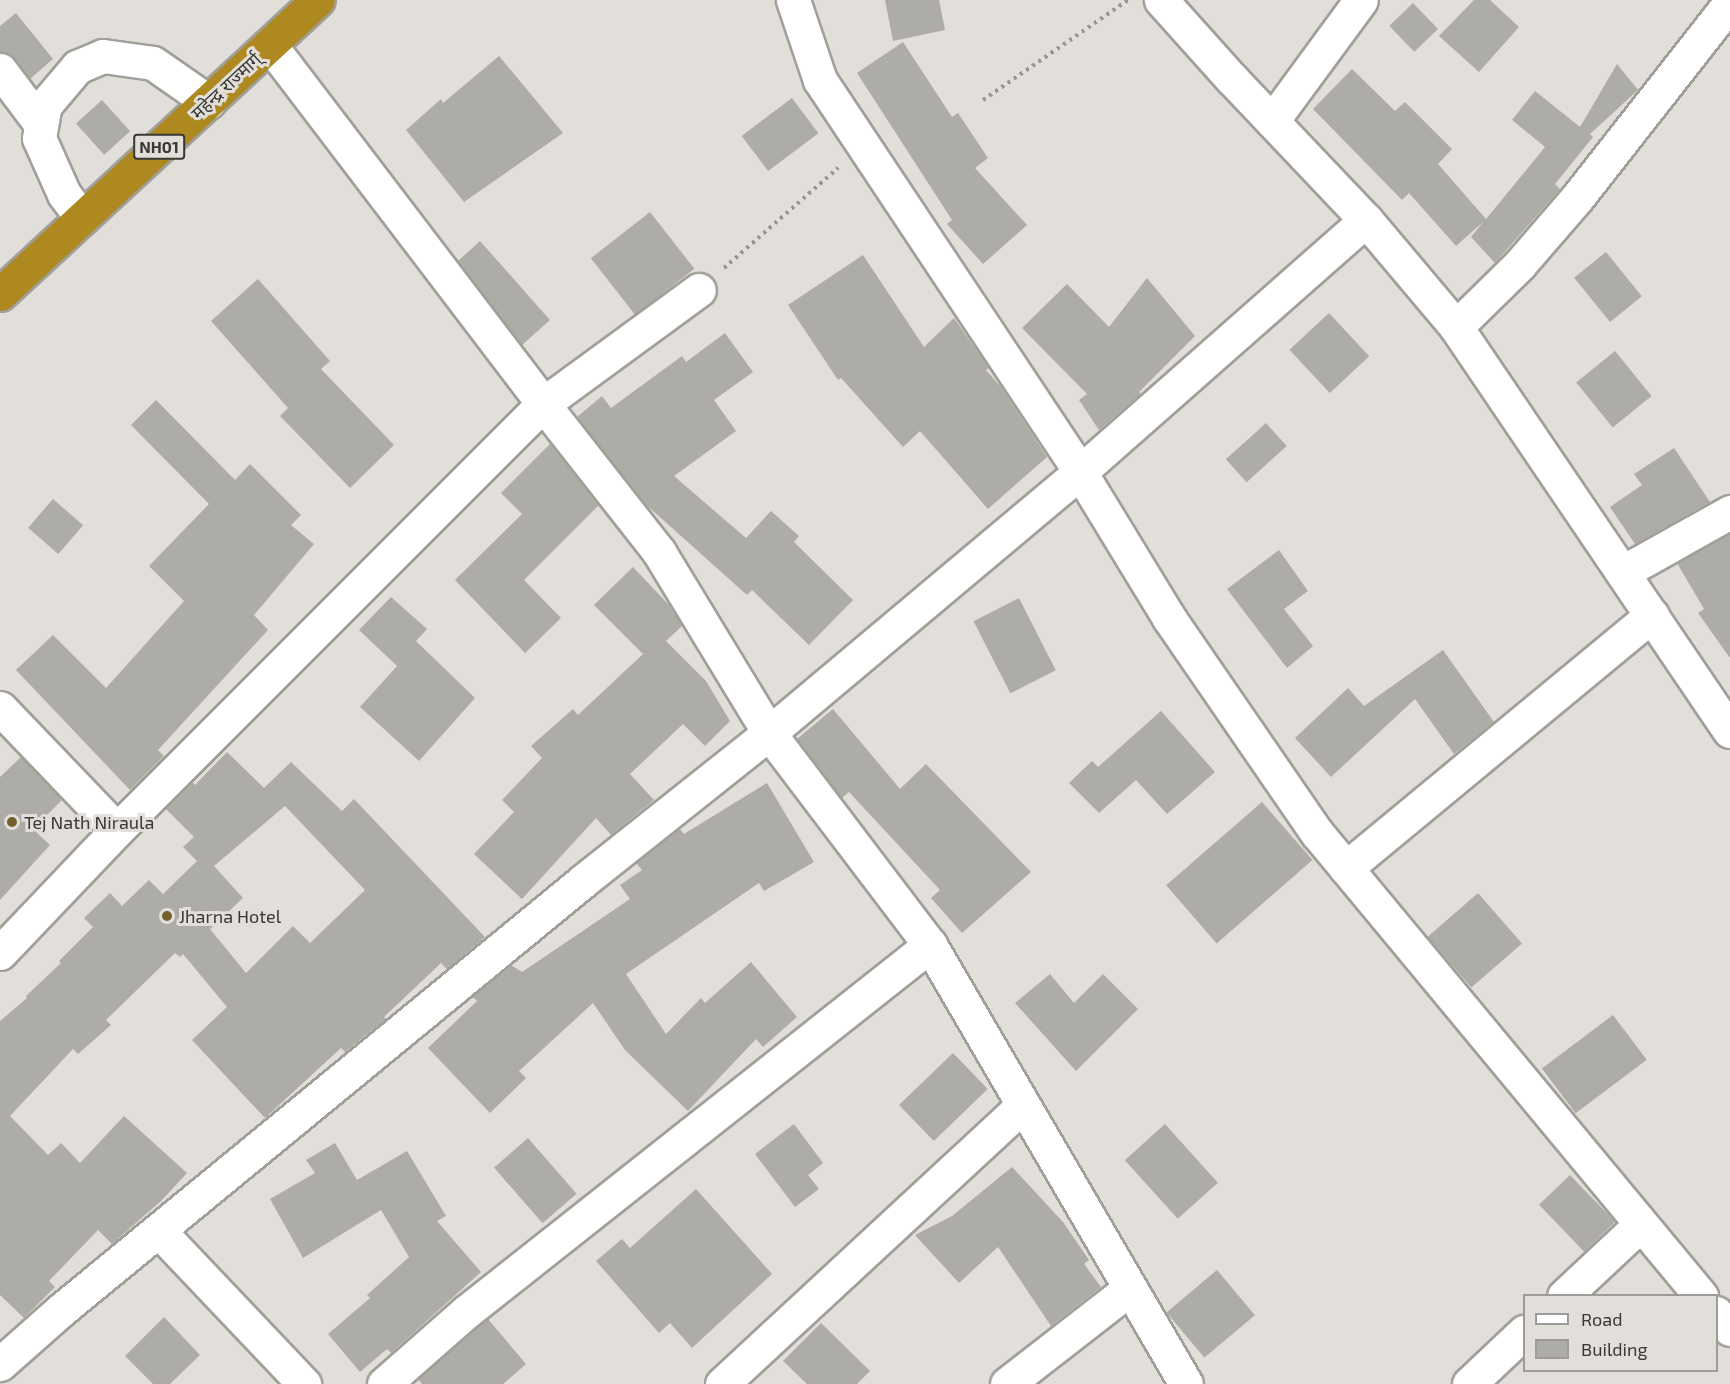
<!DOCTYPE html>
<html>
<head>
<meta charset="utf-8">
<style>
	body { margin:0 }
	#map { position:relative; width:1730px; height:1384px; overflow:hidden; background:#e2dfda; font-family:"Exo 2","Noto Sans Devanagari",sans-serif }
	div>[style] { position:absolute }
	.building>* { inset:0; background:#aeaca7; transform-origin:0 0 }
	.path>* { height:4px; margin-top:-2px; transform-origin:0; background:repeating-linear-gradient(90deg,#979591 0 3px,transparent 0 7.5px) }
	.roads { filter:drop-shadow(2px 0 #a19f9a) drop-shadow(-2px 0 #a19f9a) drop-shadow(0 2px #a19f9a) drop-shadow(0 -2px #a19f9a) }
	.minor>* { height:33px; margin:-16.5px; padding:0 16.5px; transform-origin:16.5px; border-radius:16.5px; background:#fff }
	.highway>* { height:33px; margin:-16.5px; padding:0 16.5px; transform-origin:16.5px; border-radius:16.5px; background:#ae891f }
	.dots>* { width:16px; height:16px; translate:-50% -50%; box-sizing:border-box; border:3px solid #e2dfda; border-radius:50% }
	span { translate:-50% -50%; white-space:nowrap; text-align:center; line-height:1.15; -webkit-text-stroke:6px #e2dfda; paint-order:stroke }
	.shield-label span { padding:2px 4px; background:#e2dfda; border:2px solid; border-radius:4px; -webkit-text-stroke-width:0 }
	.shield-label { font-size:16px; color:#393835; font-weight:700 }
	.street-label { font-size:18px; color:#393835 }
	.poi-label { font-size:18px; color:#393835 }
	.left { translate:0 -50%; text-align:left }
	.legend { position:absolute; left:1523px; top:1294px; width:195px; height:78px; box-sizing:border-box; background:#e2dfda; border:2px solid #9e9c98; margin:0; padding:8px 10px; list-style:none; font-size:18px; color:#393835 }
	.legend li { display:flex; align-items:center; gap:12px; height:30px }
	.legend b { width:30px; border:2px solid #9e9c98 }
</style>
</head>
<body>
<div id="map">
	<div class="building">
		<div style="clip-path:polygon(885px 0,939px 0,945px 30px,893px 41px)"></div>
		<div style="clip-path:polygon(1474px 0,1490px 0,1519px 27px,1479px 72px,1439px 36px)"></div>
		<div style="left:1413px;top:3px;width:36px;height:33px;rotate:46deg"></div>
		<div style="clip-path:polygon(16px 13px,53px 59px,30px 79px,15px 58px,0 52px,0 26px)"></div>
		<div style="clip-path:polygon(903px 42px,952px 117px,958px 113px,988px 158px,975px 168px,1027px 225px,983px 264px,947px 224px,952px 220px,857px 73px)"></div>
		<div style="clip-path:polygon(499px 56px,563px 133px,464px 202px,406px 130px,441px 99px,443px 103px)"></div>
		<div style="clip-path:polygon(1617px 64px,1638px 90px,1590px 134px,1593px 137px,1555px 184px,1560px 189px,1495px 263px,1471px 237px,1483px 222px,1456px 246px,1409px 193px,1402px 200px,1313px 109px,1352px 69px,1395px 111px,1405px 102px,1452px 149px,1438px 164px,1486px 219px,1545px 147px,1512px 120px,1535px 91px,1580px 127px)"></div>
		<div style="left:792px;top:98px;width:44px;height:63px;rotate:53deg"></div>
		<div style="left:102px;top:100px;width:42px;height:35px;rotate:48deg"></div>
		<div style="left:650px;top:212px;width:72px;height:75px;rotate:52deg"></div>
		<div style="clip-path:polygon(480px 241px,550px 320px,522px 345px,458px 261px)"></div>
		<div style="left:1606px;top:252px;width:57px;height:41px;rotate:51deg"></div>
		<div style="clip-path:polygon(863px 255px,924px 347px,954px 318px,989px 368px,986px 370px,1001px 387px,1047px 457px,988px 509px,920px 431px,903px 447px,841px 378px,838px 380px,788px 305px)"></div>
		<div style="clip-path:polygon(1147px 278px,1195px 336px,1139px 392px,1141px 394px,1099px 430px,1079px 400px,1087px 394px,1022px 328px,1067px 284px,1109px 327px)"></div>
		<div style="clip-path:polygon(258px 279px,330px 361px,321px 369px,394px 445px,350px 488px,280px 416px,288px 408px,211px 321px)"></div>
		<div style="left:1329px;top:313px;width:59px;height:54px;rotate:47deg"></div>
		<div style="clip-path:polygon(725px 333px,753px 372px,714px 400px,736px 431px,674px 476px,746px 538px,771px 511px,799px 536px,794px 542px,853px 600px,809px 645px,752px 590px,747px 595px,643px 502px,577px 417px,602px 396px,611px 408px,682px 356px,686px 362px)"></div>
		<div style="left:1615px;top:351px;width:58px;height:50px;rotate:51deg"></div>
		<div style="clip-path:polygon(156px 400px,235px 480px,250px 464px,301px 515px,291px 525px,314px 544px,254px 615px,268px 630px,158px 750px,164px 756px,130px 790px,16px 670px,53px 635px,106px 688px,184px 601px,149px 566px,209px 504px,131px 425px)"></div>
		<div style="left:1266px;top:423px;width:31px;height:54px;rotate:48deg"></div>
		<div style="clip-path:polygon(550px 444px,599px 505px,524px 580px,561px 618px,525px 653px,455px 580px,522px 514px,501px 493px)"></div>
		<div style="clip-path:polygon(1674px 448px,1710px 502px,1635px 544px,1610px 507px,1642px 485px,1634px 474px)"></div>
		<div style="left:53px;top:499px;width:40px;height:38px;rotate:41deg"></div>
		<div style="clip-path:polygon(1730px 533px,1730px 658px,1698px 613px,1704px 609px,1677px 563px)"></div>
		<div style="clip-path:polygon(1279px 550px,1308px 591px,1284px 609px,1313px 646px,1287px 668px,1227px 589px)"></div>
		<div style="clip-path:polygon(633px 567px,669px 605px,682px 626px,666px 641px,706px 681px,730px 721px,705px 746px,683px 724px,630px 774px,654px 800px,611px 835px,596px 818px,522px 899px,474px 854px,514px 812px,502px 800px,542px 758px,531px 746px,573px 709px,578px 715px,643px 654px,594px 605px)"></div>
		<div style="clip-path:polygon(391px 597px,427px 629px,416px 641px,475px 698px,419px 761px,360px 707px,397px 666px,359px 630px)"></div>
		<div style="left:1019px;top:598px;width:81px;height:51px;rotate:63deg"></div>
		<div style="clip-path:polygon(1443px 650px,1494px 722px,1454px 754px,1415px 699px,1331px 777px,1295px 738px,1348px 688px,1364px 706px)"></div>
		<div style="clip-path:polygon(833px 709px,900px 789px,926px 764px,1031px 872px,962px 933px,931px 898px,940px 890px,849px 792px,842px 798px,797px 739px)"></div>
		<div style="clip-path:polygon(1161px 711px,1215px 772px,1167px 814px,1136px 780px,1099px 813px,1069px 783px,1092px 761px,1098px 767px)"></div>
		<div style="clip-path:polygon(evenodd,227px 752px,264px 788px,291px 762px,342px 811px,354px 799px,485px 937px,447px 969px,441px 963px,384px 1017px,386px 1019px,345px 1052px,341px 1048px,265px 1118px,192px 1040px,227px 1007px,183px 954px,180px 957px,175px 953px,106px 1020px,111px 1025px,78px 1054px,73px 1049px,10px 1116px,48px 1155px,61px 1143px,80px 1163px,124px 1116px,187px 1173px,161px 1201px,112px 1244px,98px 1230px,49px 1281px,55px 1287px,24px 1318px,0 1295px,0 1021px,27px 998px,26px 996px,61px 963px,59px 961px,93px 927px,84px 918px,110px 893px,122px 906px,149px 880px,163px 894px,197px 861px,183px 847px,194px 837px,165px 808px,192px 782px,195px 785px,227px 752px,285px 806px,365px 890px,310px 943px,293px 926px,246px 973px,210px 929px,243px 898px,214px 866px,285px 806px)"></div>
		<div style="clip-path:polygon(21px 757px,62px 800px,33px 829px,50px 845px,0 900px,0 777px)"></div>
		<div style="clip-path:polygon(767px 783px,814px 862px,764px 891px,759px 883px,626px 974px,666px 1034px,701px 998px,705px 1003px,751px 962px,797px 1017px,763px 1047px,756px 1039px,688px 1111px,625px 1050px,593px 1003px,519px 1071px,526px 1078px,490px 1113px,428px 1048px,477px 1001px,472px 996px,511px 965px,522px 972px,630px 899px,620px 885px,642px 870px,636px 863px,679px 828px,684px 834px)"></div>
		<div style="left:1262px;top:802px;width:77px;height:127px;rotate:49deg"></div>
		<div style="left:1478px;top:893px;width:67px;height:67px;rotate:49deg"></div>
		<div style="clip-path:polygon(1050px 974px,1074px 1003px,1103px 974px,1138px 1009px,1076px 1071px,1015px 1003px)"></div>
		<div style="left:1613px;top:1015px;width:56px;height:89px;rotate:53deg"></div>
		<div style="left:953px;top:1053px;width:50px;height:75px;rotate:46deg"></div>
		<div style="clip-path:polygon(794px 1124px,823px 1163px,808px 1175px,819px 1189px,795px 1207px,755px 1154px)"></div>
		<div style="left:1165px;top:1124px;width:79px;height:54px;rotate:48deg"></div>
		<div style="left:528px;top:1138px;width:74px;height:45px;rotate:49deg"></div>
		<div style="clip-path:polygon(335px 1143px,357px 1180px,407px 1151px,446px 1216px,437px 1221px,481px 1272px,391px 1353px,387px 1349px,360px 1372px,328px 1334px,370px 1298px,367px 1295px,409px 1257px,381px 1210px,303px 1258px,270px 1199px,315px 1173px,306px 1160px)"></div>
		<div style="clip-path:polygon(1012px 1167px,1063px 1222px,1089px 1260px,1084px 1264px,1101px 1287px,1051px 1326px,998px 1247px,959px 1283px,915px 1235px,952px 1216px)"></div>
		<div style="left:1570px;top:1175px;width:65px;height:43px;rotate:46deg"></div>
		<div style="clip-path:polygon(696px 1189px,772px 1274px,692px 1348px,670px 1323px,659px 1333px,596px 1261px,622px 1239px,630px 1248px)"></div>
		<div style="left:1217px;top:1270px;width:59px;height:66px;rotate:50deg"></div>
		<div style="clip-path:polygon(164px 1317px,200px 1355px,170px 1384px,153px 1384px,125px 1356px)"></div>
		<div style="clip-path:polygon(488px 1319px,526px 1364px,503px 1384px,422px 1384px,418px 1379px)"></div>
		<div style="clip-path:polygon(821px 1323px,870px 1371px,857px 1384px,807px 1384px,783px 1361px)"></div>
	</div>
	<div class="path">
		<div style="left:983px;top:100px;width:176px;rotate:-34.6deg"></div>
		<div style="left:724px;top:268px;width:152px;rotate:-41.3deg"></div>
	</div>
	<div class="roads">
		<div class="minor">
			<div style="left:793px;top:0;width:84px;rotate:71.4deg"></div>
			<div style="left:820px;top:80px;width:470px;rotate:56.4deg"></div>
			<div style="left:1080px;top:472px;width:171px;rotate:58.6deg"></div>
			<div style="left:1169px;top:618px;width:261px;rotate:55.5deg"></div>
			<div style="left:1317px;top:833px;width:602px;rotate:50.33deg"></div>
			<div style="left:1161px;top:0;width:106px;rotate:48.1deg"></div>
			<div style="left:1232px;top:79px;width:195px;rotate:46.5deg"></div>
			<div style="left:1366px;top:220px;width:140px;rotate:49.9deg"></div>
			<div style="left:1456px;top:327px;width:488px;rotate:55.9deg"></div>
			<div style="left:270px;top:45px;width:451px;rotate:52.7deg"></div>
			<div style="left:543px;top:404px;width:193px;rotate:-36.2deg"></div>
			<div style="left:0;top:70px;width:66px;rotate:53deg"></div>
			<div style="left:1272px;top:121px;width:150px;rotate:-53.7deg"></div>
			<div style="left:82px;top:218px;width:30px;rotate:-127deg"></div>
			<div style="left:64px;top:194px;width:61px;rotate:-114.1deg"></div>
			<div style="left:39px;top:138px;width:34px;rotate:-80deg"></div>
			<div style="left:45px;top:105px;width:50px;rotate:-49.9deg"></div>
			<div style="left:77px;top:67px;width:28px;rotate:-23deg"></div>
			<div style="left:103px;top:56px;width:50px;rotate:8deg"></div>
			<div style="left:153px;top:63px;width:68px;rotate:34.9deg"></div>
			<div style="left:1456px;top:327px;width:90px;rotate:-44.5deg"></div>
			<div style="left:1520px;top:264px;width:87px;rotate:-49.2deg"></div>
			<div style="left:1577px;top:198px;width:248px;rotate:-51.9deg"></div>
			<div style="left:1623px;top:572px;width:123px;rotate:-29.3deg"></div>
			<div style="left:0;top:708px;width:169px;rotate:46.2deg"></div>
			<div style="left:117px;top:830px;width:170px;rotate:133.6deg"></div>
			<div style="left:117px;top:830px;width:602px;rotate:-45deg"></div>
			<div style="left:543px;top:404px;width:188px;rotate:51.9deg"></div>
			<div style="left:659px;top:552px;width:212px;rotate:58.7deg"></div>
			<div style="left:769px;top:733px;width:266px;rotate:52.8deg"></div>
			<div style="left:930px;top:945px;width:508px;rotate:59.75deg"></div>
			<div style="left:1346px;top:868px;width:397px;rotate:-39.6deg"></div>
			<div style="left:159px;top:1231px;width:211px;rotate:46.5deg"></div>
			<div style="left:1564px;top:1296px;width:105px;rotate:-43.1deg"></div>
			<div style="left:1716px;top:1313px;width:21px;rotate:49deg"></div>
			<div style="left:0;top:1364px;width:81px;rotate:-41.5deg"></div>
			<div style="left:61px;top:1310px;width:676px;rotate:-39.41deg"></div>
			<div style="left:583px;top:881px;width:238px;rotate:-38.5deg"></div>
			<div style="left:769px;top:733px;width:406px;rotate:-40deg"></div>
			<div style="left:1080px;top:472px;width:381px;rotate:-41.4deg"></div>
			<div style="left:384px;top:1384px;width:109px;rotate:-41.3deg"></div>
			<div style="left:466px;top:1312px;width:592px;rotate:-38.34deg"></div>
			<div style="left:722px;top:1384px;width:410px;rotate:-42.8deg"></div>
			<div style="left:1007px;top:1384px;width:155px;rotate:-37.9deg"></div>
			<div style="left:1469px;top:1384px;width:76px;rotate:-43.4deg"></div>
		</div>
		<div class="highway">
			<div style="left:0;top:294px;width:433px;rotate:-42.8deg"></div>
		</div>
	</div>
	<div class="dots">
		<div style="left:12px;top:822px;background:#74602f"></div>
		<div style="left:167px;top:916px;background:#74602f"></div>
	</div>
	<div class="shield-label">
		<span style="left:159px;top:147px">NH01</span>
	</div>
	<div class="street-label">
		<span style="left:226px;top:86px;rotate:-43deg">महेन्द्र राज्मार्ग्</span>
	</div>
	<div class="poi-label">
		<span class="left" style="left:24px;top:822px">Tej Nath Niraula</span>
		<span class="left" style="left:179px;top:916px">Jharna Hotel</span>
	</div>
	<ul class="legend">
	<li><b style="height:8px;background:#fff"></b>Road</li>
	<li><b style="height:16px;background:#aeaca7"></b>Building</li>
	</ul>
</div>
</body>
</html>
